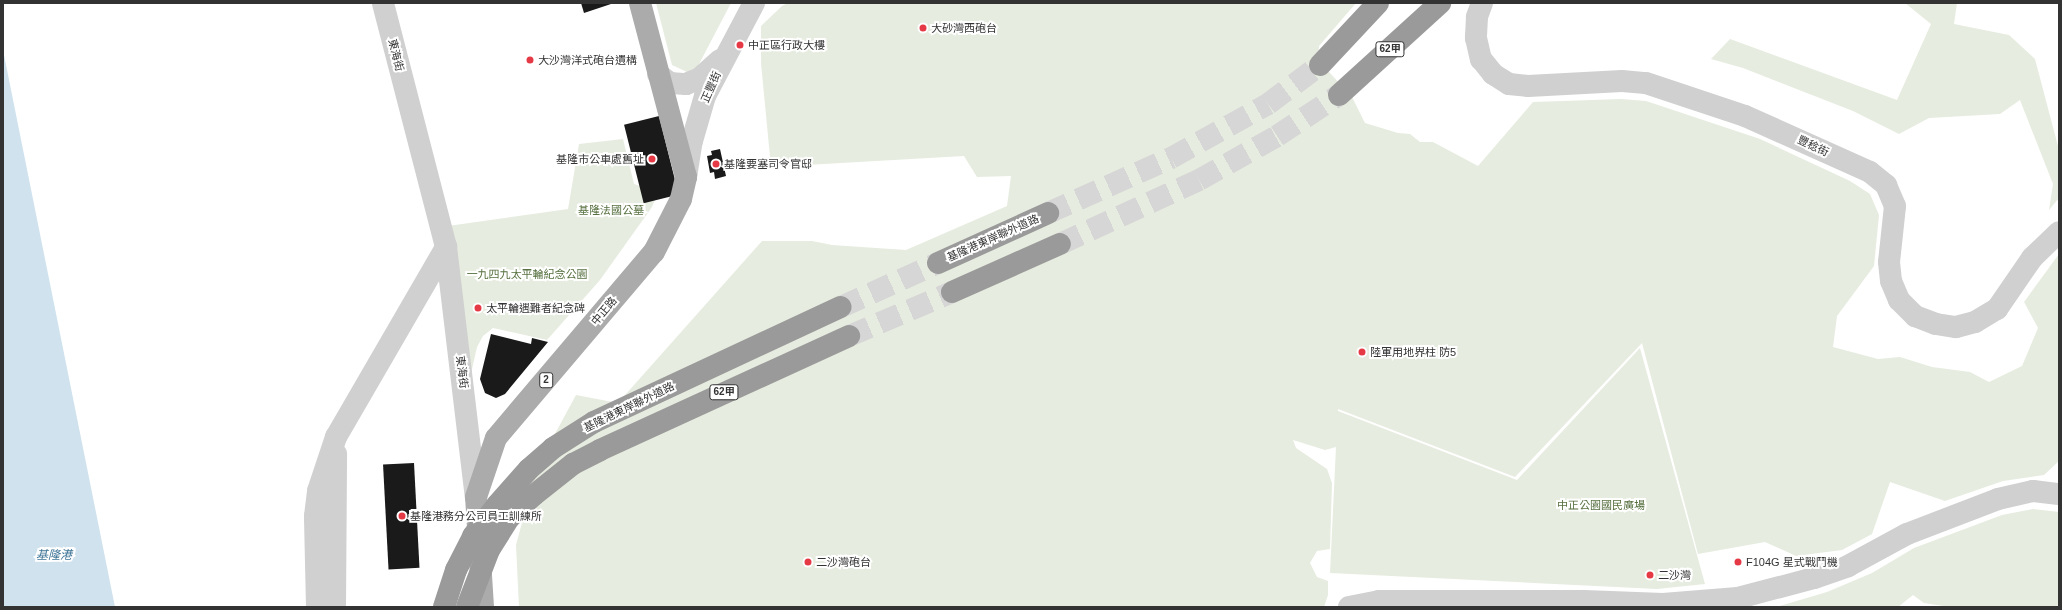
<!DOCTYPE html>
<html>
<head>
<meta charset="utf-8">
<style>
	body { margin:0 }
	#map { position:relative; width:2062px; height:610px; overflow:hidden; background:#fff; font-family:Arial,"Noto Sans TC",sans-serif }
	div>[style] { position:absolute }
	.green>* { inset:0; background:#e6ecdf }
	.water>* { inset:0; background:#cfe2ee }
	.building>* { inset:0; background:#1a1a1a; transform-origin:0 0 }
	.highway-tunnel>* { height:22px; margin-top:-11px; transform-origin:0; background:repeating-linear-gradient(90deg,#d6d6d6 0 22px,transparent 0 33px) }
	.minor>* { height:22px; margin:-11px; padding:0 11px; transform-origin:11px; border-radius:11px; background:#d0d0d0 }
	.major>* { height:22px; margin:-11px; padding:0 11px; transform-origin:11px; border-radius:11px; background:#ababab }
	.highway>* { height:22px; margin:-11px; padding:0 11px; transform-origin:11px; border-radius:11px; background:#9a9a9a }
	.highway-bridge>* { height:22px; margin:-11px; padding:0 11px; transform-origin:11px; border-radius:11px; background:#9a9a9a }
	.dots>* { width:11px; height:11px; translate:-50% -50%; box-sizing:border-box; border:2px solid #fff; border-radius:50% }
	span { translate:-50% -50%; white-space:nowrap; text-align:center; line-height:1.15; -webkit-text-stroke:4px #fff; paint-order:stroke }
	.shield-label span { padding:1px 3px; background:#fff; border:1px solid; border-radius:3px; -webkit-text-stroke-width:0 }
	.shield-label { font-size:10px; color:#333; font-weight:700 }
	.poi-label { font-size:11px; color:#333 }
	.left { translate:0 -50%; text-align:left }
	.right { translate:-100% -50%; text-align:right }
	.street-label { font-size:11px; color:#333 }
	.park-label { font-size:11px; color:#56703f }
	.water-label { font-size:12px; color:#3f7597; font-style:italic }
	.frame { position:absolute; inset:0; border:4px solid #333; pointer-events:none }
</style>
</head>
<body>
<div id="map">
	<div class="green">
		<div style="clip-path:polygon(656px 3px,731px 3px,698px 66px,693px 69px,687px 72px,672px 65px)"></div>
		<div style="clip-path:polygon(788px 3px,1356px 3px,1319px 46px,1318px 60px,1352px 97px,1365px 123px,1398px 133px,1410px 134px,1420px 142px,1433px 142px,1478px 166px,1533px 102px,1621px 99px,1646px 101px,1760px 139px,1850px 181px,1870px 194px,1879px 215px,1874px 266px,1837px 316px,1833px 347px,1878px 359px,1900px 357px,1932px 367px,1970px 372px,1989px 382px,2022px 366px,2038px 328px,2024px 302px,2059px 254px,2059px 461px,2044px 475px,2003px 481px,1945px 501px,1890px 482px,1872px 534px,1842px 550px,1796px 556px,1765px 542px,1698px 554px,1642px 343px,1515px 477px,1338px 409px,1338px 411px,1517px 480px,1640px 348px,1705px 584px,1657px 589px,1330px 573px,1336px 447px,1325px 450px,1293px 440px,1296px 448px,1327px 469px,1332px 483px,1330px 549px,1317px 551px,1310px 563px,1317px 577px,1328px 581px,1328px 595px,1324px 607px,519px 607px,516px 545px,537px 467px,576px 395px,618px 403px,762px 241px,812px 241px,832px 245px,906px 250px,1007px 206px,1011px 176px,977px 177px,964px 156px,771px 167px,761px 63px,761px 26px,782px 6px)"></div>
		<div style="clip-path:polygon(1905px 3px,1957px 3px,1954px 24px,2009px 35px,2035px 59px,2059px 150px,2059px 198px,2049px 210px,2053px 184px,2020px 100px,2000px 114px,1929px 118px,1899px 134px,1853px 111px,1743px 68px,1711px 59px,1730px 39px,1897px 100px,1931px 24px)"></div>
		<div style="clip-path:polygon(623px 139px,634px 184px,658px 192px,652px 207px,600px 280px,547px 340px,493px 328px,483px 336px,477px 347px,470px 378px,448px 226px,568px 209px,579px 144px)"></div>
		<div style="clip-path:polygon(2033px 509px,2059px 512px,2059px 607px,1950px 607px,1924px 603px,1913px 595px,1898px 607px,1776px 607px,1827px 592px,1872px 573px,1914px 548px,2002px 515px)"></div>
	</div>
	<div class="water">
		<div style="clip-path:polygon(3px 50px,115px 607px,3px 607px)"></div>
	</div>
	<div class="building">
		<div style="clip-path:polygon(581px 3px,614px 3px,584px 13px)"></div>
		<div style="left:659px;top:116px;width:81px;height:36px;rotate:76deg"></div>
		<div style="clip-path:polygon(720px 149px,726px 176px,715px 179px,714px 172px,710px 173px,707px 156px,712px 155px,711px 151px)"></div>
		<div style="clip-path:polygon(491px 334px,531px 344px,532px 338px,548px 342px,505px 394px,496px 398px,485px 393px,480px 379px)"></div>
		<div style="left:414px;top:463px;width:105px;height:31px;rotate:87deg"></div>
	</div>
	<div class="highway-tunnel">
		<div style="left:1048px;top:213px;width:135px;rotate:-24.1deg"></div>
		<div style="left:1171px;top:158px;width:111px;rotate:-29.1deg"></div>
		<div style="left:1268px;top:104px;width:65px;rotate:-36.9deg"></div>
		<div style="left:1060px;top:244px;width:153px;rotate:-24.7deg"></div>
		<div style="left:1199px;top:180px;width:90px;rotate:-29.4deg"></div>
		<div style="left:1277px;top:136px;width:74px;rotate:-33.5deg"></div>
		<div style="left:841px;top:307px;width:107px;rotate:-24.4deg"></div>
		<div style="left:849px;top:336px;width:112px;rotate:-23.1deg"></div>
	</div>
	<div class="minor">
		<div style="left:1482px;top:3px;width:15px;rotate:110deg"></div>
		<div style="left:1477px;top:17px;width:21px;rotate:93deg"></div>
		<div style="left:1476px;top:38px;width:22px;rotate:77deg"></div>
		<div style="left:1481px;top:59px;width:19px;rotate:51deg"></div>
		<div style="left:1493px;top:74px;width:19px;rotate:32deg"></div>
		<div style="left:1509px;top:84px;width:19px;rotate:6deg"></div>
		<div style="left:1528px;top:86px;width:94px;rotate:-3deg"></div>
		<div style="left:1622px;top:81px;width:24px;rotate:5deg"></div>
		<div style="left:1646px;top:83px;width:104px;rotate:18.4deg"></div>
		<div style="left:1745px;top:116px;width:137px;rotate:24.1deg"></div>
		<div style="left:1870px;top:172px;width:21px;rotate:39deg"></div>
		<div style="left:1886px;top:185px;width:23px;rotate:67deg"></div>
		<div style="left:1895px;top:206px;width:56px;rotate:96.1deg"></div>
		<div style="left:1889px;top:262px;width:19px;rotate:84deg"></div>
		<div style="left:1891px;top:281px;width:21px;rotate:67deg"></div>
		<div style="left:1899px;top:300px;width:23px;rotate:45deg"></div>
		<div style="left:1915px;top:316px;width:22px;rotate:21deg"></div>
		<div style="left:1936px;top:324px;width:20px;rotate:9deg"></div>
		<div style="left:1956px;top:327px;width:20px;rotate:-15deg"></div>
		<div style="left:1975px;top:322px;width:26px;rotate:-31deg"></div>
		<div style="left:1997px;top:309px;width:62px;rotate:-55.5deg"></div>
		<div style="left:2032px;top:258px;width:37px;rotate:-44deg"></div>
		<div style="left:658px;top:74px;width:15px;rotate:37deg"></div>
		<div style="left:670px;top:83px;width:16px;rotate:4deg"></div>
		<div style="left:686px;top:84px;width:15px;rotate:-23deg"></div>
		<div style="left:700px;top:78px;width:27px;rotate:-42deg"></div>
		<div style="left:686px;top:177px;width:36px;rotate:-81deg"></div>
		<div style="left:692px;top:141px;width:47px;rotate:-73.9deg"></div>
		<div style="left:705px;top:96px;width:105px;rotate:-62.2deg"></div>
		<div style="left:446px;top:247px;width:252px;rotate:83.2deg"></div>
		<div style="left:317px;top:607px;width:91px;rotate:-91.3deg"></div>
		<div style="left:315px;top:516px;width:25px;rotate:-83deg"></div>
		<div style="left:318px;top:491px;width:57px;rotate:-71.6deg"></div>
		<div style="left:336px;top:437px;width:220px;rotate:-59.9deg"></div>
		<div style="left:446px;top:247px;width:252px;rotate:-104.5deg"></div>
		<div style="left:335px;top:607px;width:153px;rotate:-89.6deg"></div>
		<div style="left:1349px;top:607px;width:31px;rotate:-11deg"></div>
		<div style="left:1379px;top:601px;width:205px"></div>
		<div style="left:1584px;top:601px;width:79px;rotate:2.2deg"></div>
		<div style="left:1663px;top:604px;width:75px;rotate:-4.6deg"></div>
		<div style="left:1738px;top:598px;width:79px;rotate:-14.7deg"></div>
		<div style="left:1814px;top:578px;width:36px;rotate:-19deg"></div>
		<div style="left:1848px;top:566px;width:67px;rotate:-28.5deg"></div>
		<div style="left:1907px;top:534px;width:97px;rotate:-21deg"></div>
		<div style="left:1998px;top:499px;width:36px;rotate:-13deg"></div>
		<div style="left:2033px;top:491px;width:26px;rotate:7deg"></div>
	</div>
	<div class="major">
		<div style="left:483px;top:607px;width:110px;rotate:-93.6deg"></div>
		<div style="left:476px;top:497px;width:62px;rotate:-71.3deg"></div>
		<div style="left:496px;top:438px;width:244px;rotate:-49.7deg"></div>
		<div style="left:654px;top:252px;width:59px;rotate:-63deg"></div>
		<div style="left:681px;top:199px;width:23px;rotate:-77deg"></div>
		<div style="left:686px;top:177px;width:180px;rotate:-104.8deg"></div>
	</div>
	<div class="highway">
		<div style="left:1320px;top:65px;width:85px;rotate:-46.9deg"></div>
		<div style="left:1339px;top:95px;width:137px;rotate:-42.3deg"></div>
		<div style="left:938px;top:263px;width:121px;rotate:-24.4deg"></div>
		<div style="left:952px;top:292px;width:118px;rotate:-24deg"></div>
		<div style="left:594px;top:422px;width:272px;rotate:-25deg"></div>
		<div style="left:600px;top:450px;width:274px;rotate:-24.6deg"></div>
	</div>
	<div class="highway-bridge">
		<div style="left:444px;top:607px;width:39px;rotate:-72deg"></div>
		<div style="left:456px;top:570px;width:38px;rotate:-63deg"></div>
		<div style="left:473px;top:536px;width:39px;rotate:-52deg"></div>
		<div style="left:497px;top:505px;width:48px;rotate:-48.4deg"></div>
		<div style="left:529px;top:469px;width:32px;rotate:-41deg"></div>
		<div style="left:553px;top:448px;width:49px;rotate:-32.4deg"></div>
		<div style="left:467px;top:607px;width:61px;rotate:-68.9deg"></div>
		<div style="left:489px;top:550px;width:36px;rotate:-58deg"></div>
		<div style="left:508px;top:519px;width:35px;rotate:-43deg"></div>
		<div style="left:534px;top:495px;width:50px;rotate:-38.5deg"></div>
		<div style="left:573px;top:464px;width:30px;rotate:-27deg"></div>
	</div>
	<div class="dots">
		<div style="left:923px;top:28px;background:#e63946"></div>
		<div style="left:740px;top:45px;background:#e63946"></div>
		<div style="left:530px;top:60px;background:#e63946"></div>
		<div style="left:652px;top:159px;background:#e63946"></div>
		<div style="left:716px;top:164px;background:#e63946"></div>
		<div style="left:478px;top:308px;background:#e63946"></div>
		<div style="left:1362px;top:352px;background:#e63946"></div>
		<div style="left:402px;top:516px;background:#e63946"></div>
		<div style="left:808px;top:562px;background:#e63946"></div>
		<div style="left:1738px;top:562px;background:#e63946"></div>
		<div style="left:1650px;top:575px;background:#e63946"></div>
	</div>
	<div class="shield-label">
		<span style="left:1390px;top:49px">62甲</span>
		<span style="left:546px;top:380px">2</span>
		<span style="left:724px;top:392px">62甲</span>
	</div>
	<div class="poi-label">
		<span class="left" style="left:931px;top:28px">大砂灣西砲台</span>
		<span class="left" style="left:748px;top:45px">中正區行政大樓</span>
		<span class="left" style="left:538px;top:60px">大沙灣洋式砲台遺構</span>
		<span class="right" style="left:644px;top:159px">基隆市公車處舊址</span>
		<span class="left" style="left:724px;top:164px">基隆要塞司令官邸</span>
		<span class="left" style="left:486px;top:308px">太平輪遇難者紀念碑</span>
		<span class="left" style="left:1370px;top:352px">陸軍用地界柱 防5</span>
		<span class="left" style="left:410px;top:516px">基隆港務分公司員工訓練所</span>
		<span class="left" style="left:816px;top:562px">二沙灣砲台</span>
		<span class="left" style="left:1746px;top:562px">F104G 星式戰鬥機</span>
		<span class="left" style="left:1658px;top:575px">二沙灣</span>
	</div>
	<div class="street-label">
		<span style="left:396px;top:55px;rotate:76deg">東海街</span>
		<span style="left:711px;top:87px;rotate:-66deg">正豐街</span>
		<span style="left:1813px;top:146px;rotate:25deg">豐稔街</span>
		<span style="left:993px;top:238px;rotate:-24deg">基隆港東岸聯外道路</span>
		<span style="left:604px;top:311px;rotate:-50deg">中正路</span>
		<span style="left:462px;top:372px;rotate:83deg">東海街</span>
		<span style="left:629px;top:407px;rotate:-26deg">基隆港東岸聯外道路</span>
	</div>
	<div class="park-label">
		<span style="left:611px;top:210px">基隆法國公墓</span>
		<span style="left:527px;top:274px">一九四九太平輪紀念公園</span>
		<span style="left:1601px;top:505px">中正公園國民廣場</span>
	</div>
	<div class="water-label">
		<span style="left:54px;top:556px">基隆港</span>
	</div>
	<div class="frame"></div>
</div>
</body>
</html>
